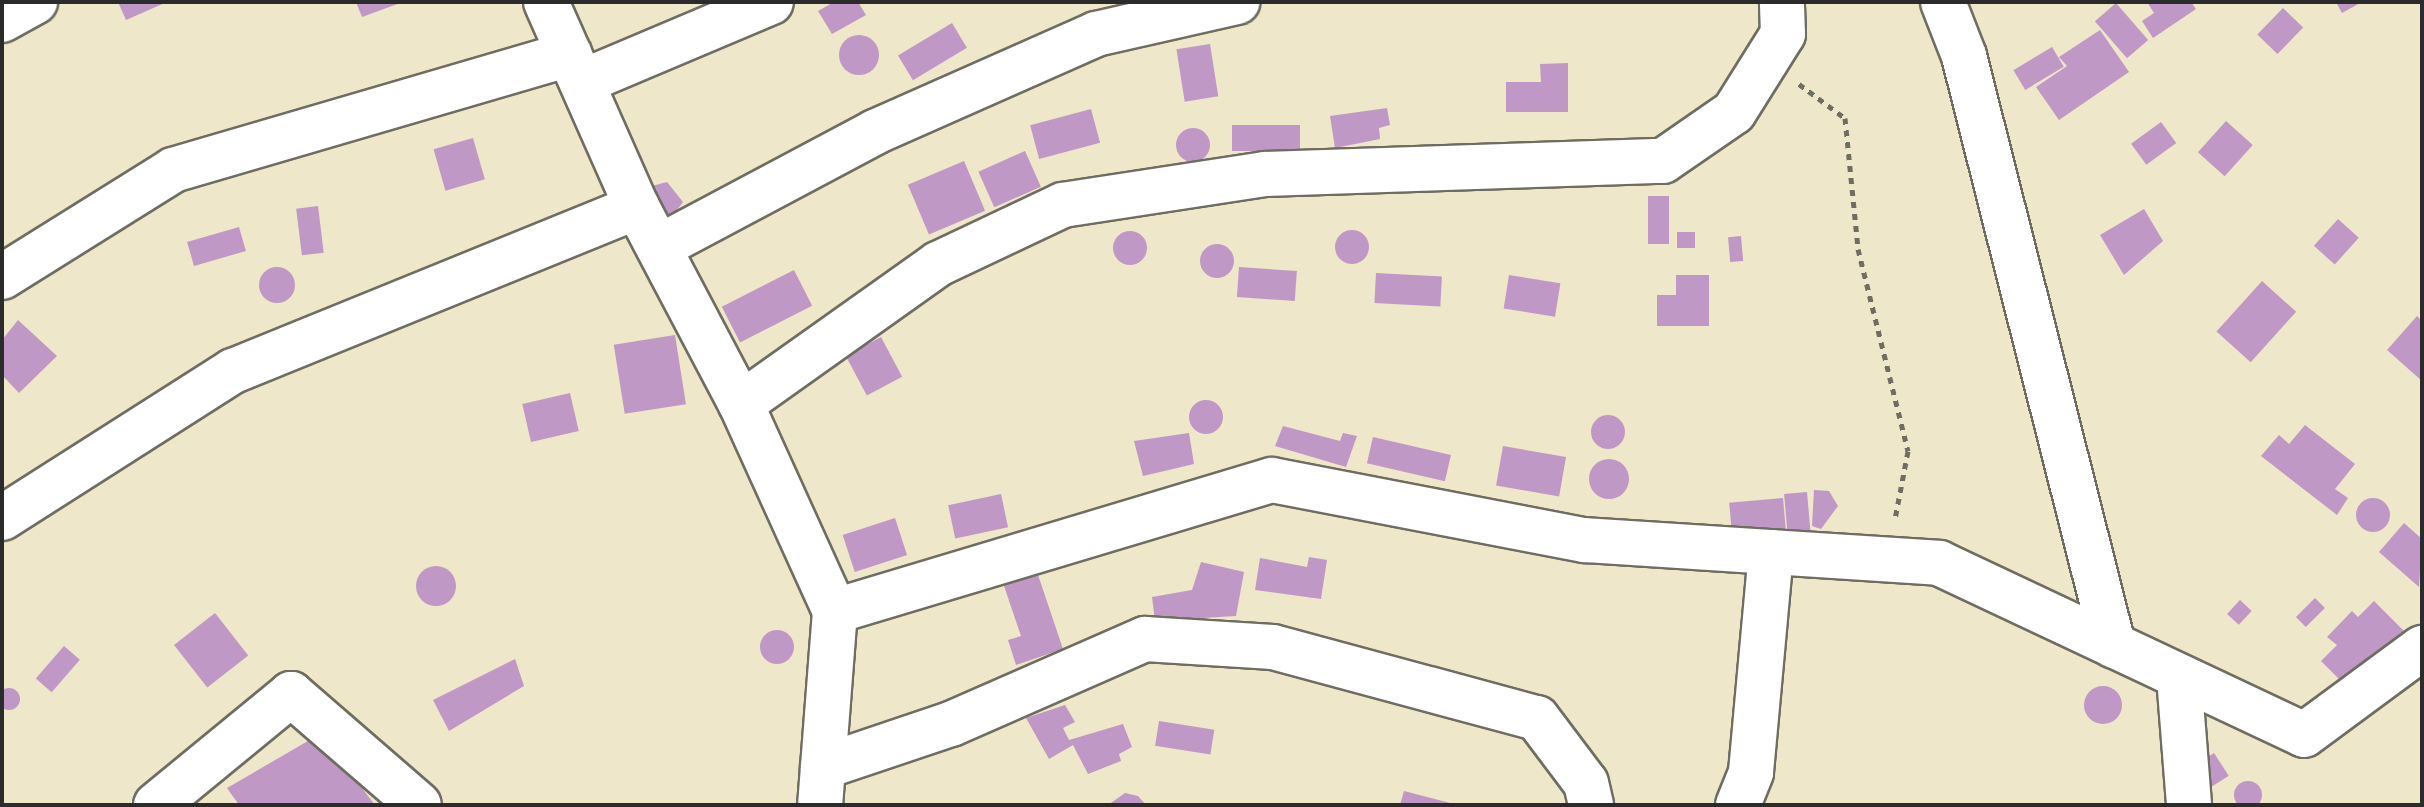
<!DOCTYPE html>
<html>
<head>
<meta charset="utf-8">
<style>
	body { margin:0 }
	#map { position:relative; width:2424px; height:807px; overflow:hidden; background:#eee7c9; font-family:Vollkorn,serif }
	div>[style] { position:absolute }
	.building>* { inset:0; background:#c098c5; transform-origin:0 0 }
	.round { border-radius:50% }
	.path>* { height:5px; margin-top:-2.5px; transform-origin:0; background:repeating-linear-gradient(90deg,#6f6d62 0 6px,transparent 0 12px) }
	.roads { filter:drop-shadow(2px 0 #6f6d62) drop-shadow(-2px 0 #6f6d62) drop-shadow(0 2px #6f6d62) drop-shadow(0 -2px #6f6d62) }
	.minor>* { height:44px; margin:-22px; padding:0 22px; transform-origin:22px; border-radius:22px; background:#fff }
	span { translate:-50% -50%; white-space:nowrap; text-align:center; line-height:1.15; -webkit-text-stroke:6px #fcf5e5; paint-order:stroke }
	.frame { position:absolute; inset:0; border:4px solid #2b2b2b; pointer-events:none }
</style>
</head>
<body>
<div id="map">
	<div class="building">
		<div style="clip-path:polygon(118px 2px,167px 2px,126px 20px)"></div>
		<div style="clip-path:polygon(356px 2px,403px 2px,362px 17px)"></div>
		<div style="clip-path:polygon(834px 2px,858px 2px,866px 15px,832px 34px,818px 11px)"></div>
		<div style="clip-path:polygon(2147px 2px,2191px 2px,2196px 9px,2153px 38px,2142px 21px,2154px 13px)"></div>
		<div style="clip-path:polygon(2336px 2px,2362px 2px,2342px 13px)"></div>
		<div style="left:2116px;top:3px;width:49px;height:28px;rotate:49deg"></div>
		<div style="left:2283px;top:8px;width:28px;height:37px;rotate:44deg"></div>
		<div style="left:952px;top:23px;width:29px;height:63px;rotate:59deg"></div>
		<div style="clip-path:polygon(2100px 30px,2129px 72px,2059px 120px,2036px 87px,2067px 66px,2059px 57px)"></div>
		<div class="round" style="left:839px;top:35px;width:40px;height:40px"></div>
		<div style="left:1210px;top:44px;width:53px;height:34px;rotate:81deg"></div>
		<div style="left:2052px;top:47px;width:23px;height:45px;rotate:59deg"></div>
		<div style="clip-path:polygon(1568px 63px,1568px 112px,1506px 112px,1506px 82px,1541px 82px,1540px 64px)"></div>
		<div style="clip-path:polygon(1387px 108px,1390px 125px,1379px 128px,1380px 139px,1335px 148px,1330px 116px)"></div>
		<div style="left:1091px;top:109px;width:35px;height:63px;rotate:75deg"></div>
		<div style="left:2226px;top:121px;width:36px;height:42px;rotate:42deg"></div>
		<div style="left:2161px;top:122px;width:26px;height:37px;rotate:54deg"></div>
		<div style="left:1300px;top:125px;width:26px;height:68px;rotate:90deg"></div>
		<div class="round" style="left:1176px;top:128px;width:34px;height:34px"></div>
		<div style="left:473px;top:138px;width:43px;height:41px;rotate:74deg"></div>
		<div style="left:1025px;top:151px;width:39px;height:51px;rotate:66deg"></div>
		<div style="left:964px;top:161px;width:54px;height:61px;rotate:67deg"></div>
		<div style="clip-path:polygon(667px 182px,683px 202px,668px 222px,648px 187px)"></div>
		<div style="left:1648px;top:196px;width:21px;height:48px"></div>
		<div style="left:318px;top:206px;width:47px;height:22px;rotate:83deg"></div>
		<div style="clip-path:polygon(2144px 209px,2163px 241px,2124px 275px,2100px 235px)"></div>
		<div style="left:2338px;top:219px;width:28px;height:36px;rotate:42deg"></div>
		<div style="left:239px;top:227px;width:25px;height:54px;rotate:74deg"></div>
		<div class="round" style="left:1335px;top:230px;width:34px;height:34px"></div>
		<div class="round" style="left:1113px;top:231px;width:34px;height:34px"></div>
		<div style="left:1677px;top:232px;width:18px;height:16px"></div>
		<div style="left:1741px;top:236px;width:25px;height:13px;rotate:85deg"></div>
		<div class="round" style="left:1200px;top:244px;width:34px;height:34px"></div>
		<div class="round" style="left:259px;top:267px;width:36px;height:36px"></div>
		<div style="left:1239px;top:267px;width:58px;height:30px;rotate:4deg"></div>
		<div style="left:794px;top:270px;width:40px;height:81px;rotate:63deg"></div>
		<div style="left:1376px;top:273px;width:66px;height:30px;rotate:3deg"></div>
		<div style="left:1509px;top:275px;width:52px;height:34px;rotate:9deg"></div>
		<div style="clip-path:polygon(1676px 275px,1709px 275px,1709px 326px,1657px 326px,1657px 295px,1676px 295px)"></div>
		<div style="left:2262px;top:281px;width:46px;height:68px;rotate:42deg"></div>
		<div style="clip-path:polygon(2417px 316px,2422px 321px,2422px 381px,2387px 350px)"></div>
		<div style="clip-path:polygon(18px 320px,57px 356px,19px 393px,2px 375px,2px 340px)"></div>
		<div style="left:675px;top:335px;width:70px;height:62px;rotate:81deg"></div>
		<div style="left:881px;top:337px;width:45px;height:40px;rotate:62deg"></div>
		<div style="left:570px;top:393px;width:39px;height:49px;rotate:77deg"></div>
		<div class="round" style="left:1189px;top:400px;width:34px;height:34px"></div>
		<div class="round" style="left:1591px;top:415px;width:34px;height:34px"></div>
		<div style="clip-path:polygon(2305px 425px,2355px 464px,2335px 489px,2348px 498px,2337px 515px,2261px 456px,2279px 435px,2289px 444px)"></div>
		<div style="clip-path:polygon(1283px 426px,1340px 441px,1343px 433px,1357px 436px,1346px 467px,1275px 446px)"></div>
		<div style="clip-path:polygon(1189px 433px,1194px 464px,1143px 476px,1134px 441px)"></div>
		<div style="left:1373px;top:437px;width:80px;height:27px;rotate:13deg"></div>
		<div style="left:1503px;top:446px;width:64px;height:40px;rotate:10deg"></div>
		<div class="round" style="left:1589px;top:459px;width:40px;height:40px"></div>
		<div style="clip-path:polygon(1814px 490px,1829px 491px,1838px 506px,1821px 529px,1812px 526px)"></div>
		<div style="left:1807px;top:492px;width:46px;height:23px;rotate:85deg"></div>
		<div style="left:1001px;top:494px;width:34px;height:54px;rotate:78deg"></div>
		<div style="left:1783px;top:498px;width:34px;height:54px;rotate:85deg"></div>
		<div class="round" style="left:2356px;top:498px;width:34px;height:34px"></div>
		<div style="left:895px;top:518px;width:39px;height:55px;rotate:72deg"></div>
		<div style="clip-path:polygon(2404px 523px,2422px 539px,2419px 587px,2379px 552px)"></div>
		<div style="clip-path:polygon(1309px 557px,1327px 560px,1321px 599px,1255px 590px,1260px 558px,1307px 567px)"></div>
		<div style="clip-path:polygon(1033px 560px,1063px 649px,1016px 665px,1008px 640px,1021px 636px,999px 571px)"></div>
		<div style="clip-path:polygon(1201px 562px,1244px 572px,1236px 616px,1155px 621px,1152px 597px,1192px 590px)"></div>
		<div class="round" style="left:416px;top:566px;width:40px;height:40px"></div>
		<div style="left:2315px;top:598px;width:14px;height:27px;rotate:45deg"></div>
		<div style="left:2240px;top:600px;width:16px;height:19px;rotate:43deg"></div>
		<div style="clip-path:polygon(2374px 601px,2404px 631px,2365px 673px,2357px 666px,2342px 682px,2321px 661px,2337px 645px,2327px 637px,2352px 611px,2358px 617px)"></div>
		<div style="left:215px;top:613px;width:54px;height:52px;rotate:52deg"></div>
		<div class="round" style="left:760px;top:630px;width:34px;height:34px"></div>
		<div style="left:64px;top:646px;width:21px;height:43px;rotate:41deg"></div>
		<div style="clip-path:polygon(515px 659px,524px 686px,449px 731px,433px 700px)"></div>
		<div class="round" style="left:2084px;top:686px;width:38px;height:38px"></div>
		<div class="round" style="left:-2px;top:688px;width:22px;height:22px"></div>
		<div style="clip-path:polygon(1065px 705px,1075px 722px,1063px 728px,1069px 740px,1123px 724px,1132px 747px,1119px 754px,1121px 761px,1088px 774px,1073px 745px,1049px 759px,1026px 718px)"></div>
		<div style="left:1159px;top:721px;width:56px;height:25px;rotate:9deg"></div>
		<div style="clip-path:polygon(320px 734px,375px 805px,239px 805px,227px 788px)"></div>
		<div style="left:2214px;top:753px;width:27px;height:20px;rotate:57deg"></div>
		<div class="round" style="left:2234px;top:781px;width:28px;height:28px"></div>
		<div style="clip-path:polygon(1404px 791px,1454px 804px,1454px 805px,1400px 805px)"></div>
		<div style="clip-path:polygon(1125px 793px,1138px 796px,1146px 805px,1108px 805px)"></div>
	</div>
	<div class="path">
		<div style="left:1799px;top:84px;width:57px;rotate:36.5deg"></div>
		<div style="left:1845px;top:118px;width:132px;rotate:84.3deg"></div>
		<div style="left:1858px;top:249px;width:208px;rotate:76.1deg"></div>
		<div style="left:1908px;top:451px;width:69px;rotate:100.8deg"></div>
	</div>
	<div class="roads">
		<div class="minor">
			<div style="left:546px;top:2px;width:224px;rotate:66.1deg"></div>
			<div style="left:637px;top:207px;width:223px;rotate:62.2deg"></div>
			<div style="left:741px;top:404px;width:227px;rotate:65.6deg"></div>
			<div style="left:835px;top:611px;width:195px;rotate:94.4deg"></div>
			<div style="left:1943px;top:2px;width:58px;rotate:68.7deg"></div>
			<div style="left:1964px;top:56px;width:608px;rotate:75.8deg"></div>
			<div style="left:2px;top:20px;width:38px;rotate:-29deg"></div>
			<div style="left:582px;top:82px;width:205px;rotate:-22.9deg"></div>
			<div style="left:659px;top:247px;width:245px;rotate:-28deg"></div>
			<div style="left:875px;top:132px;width:242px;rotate:-23.9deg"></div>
			<div style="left:1096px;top:34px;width:145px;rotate:-12.8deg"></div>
			<div style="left:2px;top:277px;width:202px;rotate:-32deg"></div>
			<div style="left:173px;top:170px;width:413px;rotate:-16.3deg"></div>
			<div style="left:741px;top:404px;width:242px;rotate:-35.4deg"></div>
			<div style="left:938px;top:264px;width:138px;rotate:-25.3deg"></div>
			<div style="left:1063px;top:205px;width:204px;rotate:-8.7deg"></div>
			<div style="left:1265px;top:174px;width:398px;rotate:-1.9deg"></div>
			<div style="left:1663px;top:161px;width:86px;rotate:-34.6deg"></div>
			<div style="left:1734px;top:112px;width:92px;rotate:-57.9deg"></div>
			<div style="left:1783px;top:34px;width:32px;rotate:-92deg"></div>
			<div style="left:2px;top:518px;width:274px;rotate:-32.5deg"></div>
			<div style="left:233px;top:371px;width:436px;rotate:-22.1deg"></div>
			<div style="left:835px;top:611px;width:456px;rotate:-16.7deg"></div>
			<div style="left:1272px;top:480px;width:319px;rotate:10.9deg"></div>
			<div style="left:1585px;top:540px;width:355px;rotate:3.7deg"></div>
			<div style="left:1939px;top:563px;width:403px;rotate:25.2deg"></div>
			<div style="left:2304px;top:735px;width:147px;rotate:-36.4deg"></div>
			<div style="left:2179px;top:677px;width:128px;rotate:85.5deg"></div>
			<div style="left:823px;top:767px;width:135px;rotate:-18.6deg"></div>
			<div style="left:951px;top:724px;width:212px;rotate:-23.7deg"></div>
			<div style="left:1145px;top:639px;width:128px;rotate:3.6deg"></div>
			<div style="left:1273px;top:647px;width:273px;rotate:15.1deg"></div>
			<div style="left:1537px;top:718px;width:81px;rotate:53deg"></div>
			<div style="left:1586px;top:783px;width:23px;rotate:77deg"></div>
			<div style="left:156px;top:805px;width:175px;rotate:-39.4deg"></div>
			<div style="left:291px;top:694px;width:169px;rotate:40.9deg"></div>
			<div style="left:1738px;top:805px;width:35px;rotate:-68deg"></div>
			<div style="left:1751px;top:772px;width:221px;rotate:-84.8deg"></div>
		</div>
	</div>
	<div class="frame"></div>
</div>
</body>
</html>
